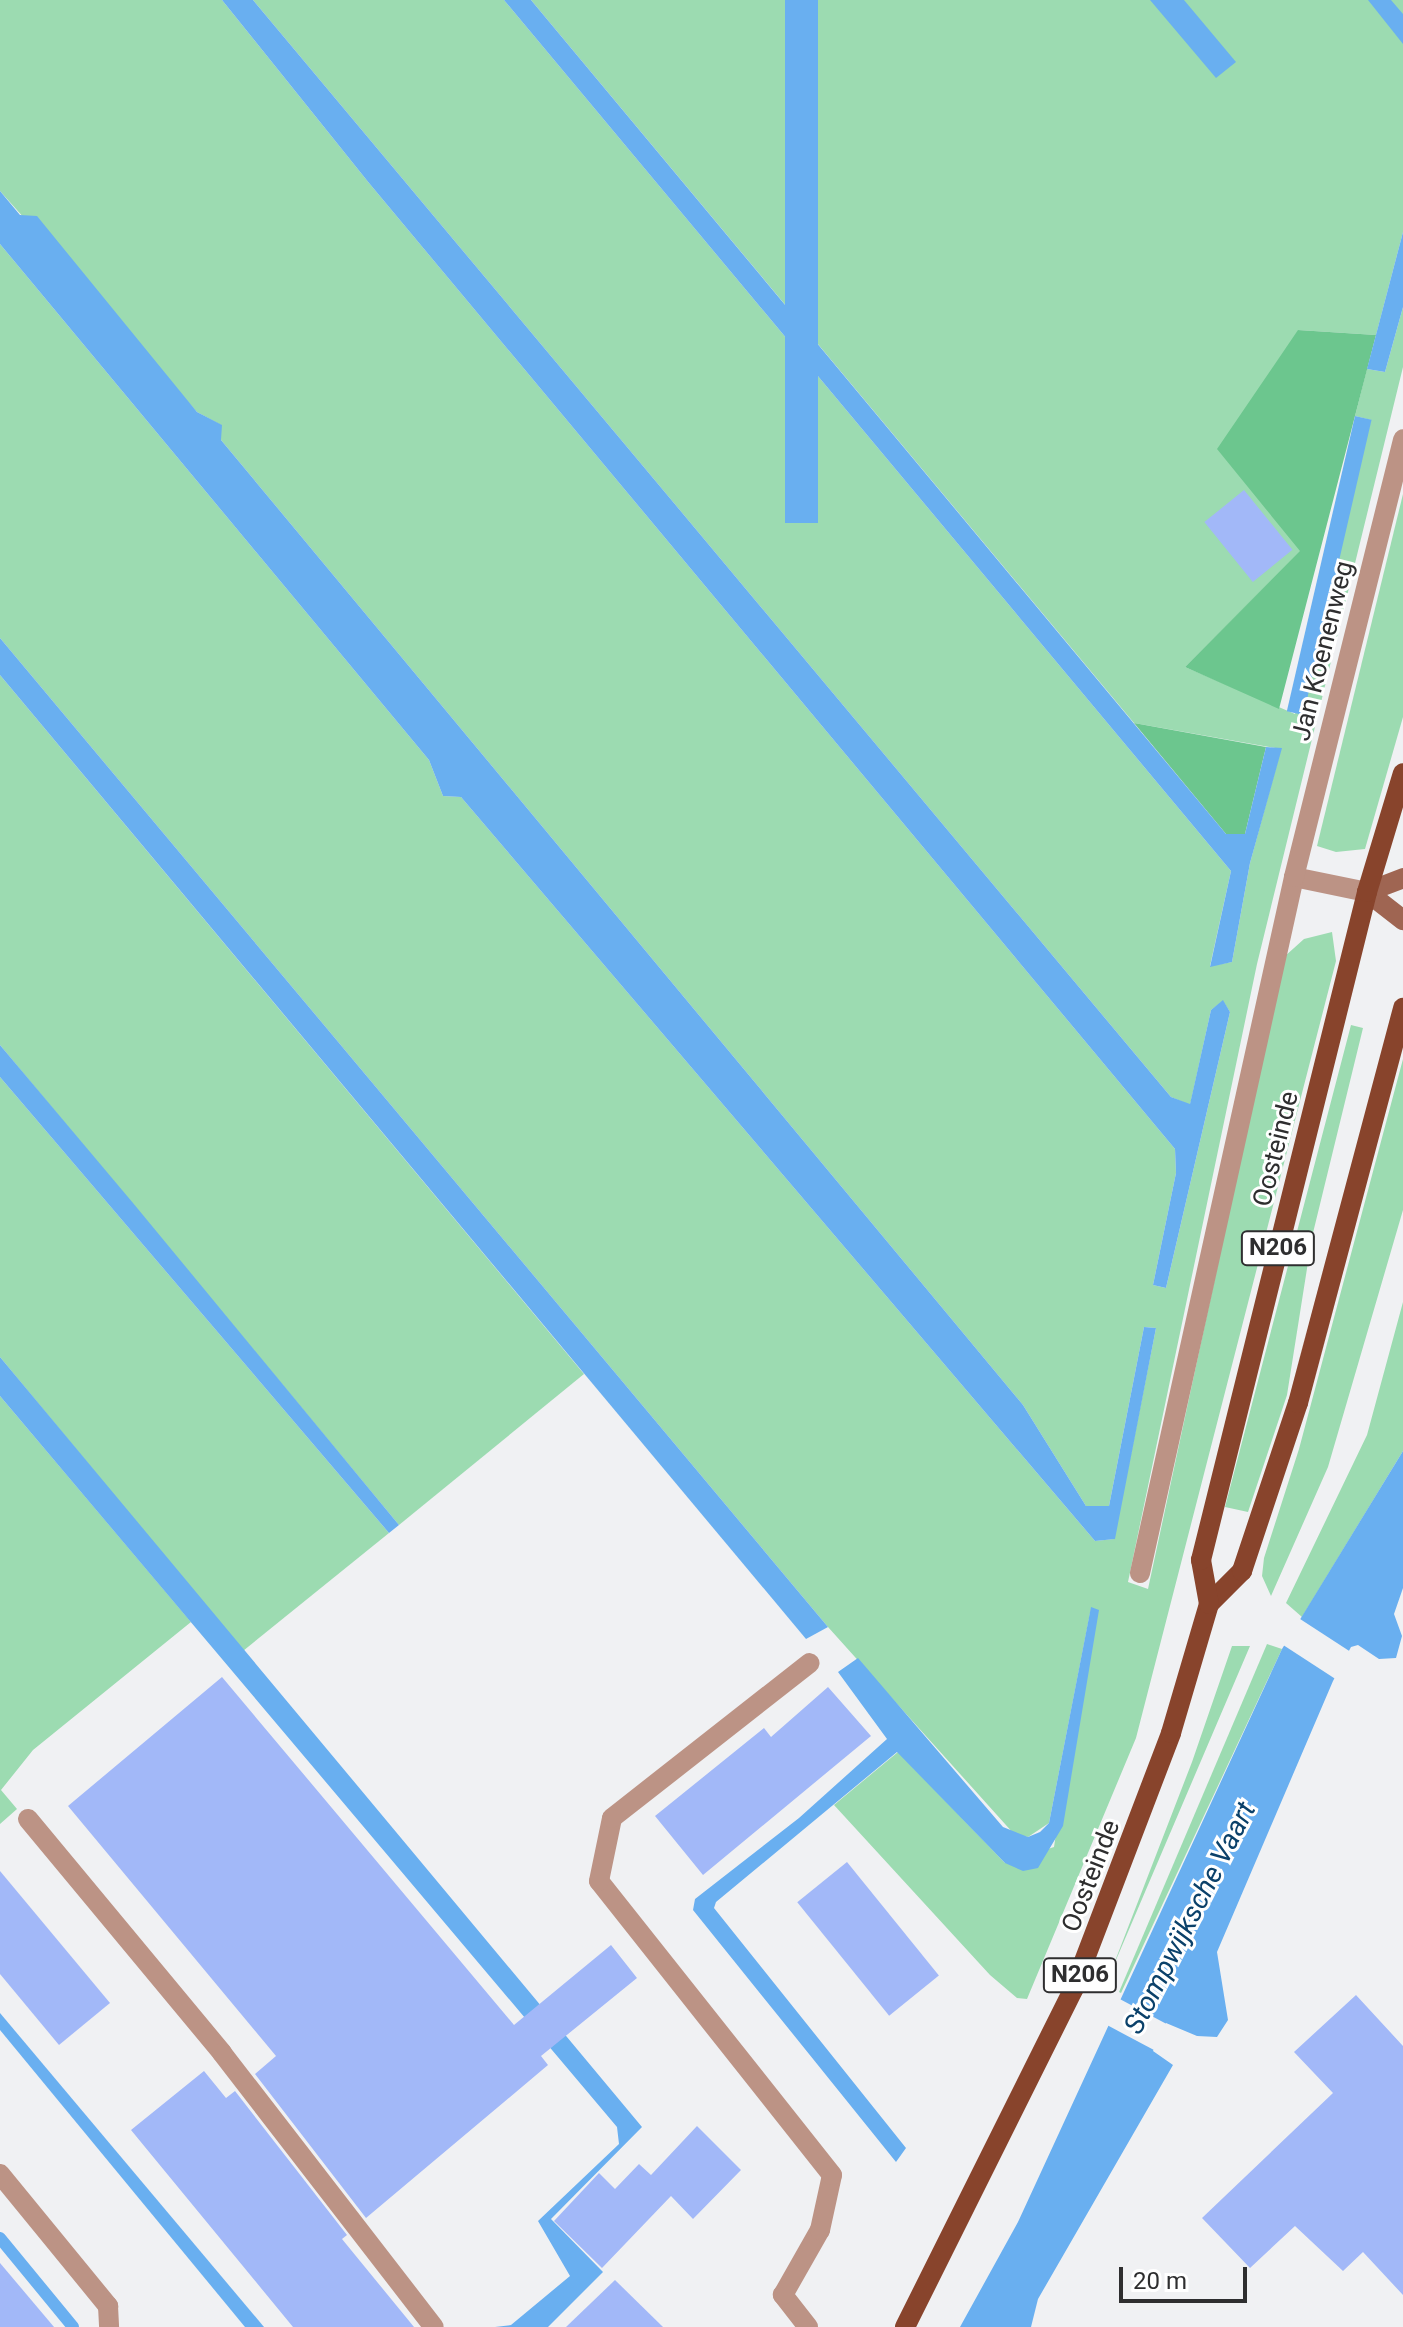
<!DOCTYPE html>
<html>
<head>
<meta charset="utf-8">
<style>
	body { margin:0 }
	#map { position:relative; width:1403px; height:2327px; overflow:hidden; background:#f0f1f3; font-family:Roboto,sans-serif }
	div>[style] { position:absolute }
	.green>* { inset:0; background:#9cdbb1 }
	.forest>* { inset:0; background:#6cc68e }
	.water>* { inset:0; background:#69aff0; transform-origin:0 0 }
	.pier>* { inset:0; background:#f0f1f3; transform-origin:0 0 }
	.stream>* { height:12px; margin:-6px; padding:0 6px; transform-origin:6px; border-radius:6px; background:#69aff0 }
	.building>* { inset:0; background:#a2b8f8; transform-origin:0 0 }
	.lane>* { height:20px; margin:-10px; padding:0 10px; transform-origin:10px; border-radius:10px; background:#bc9385 }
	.street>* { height:20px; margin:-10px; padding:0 10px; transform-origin:10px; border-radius:10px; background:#bc9385 }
	.secondary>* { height:20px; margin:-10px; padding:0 10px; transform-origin:10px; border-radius:10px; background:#9f6552 }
	.primary>* { height:20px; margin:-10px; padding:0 10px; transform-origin:10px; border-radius:10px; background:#88442c }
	span { translate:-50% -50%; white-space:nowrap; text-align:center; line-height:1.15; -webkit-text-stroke:6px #fff; paint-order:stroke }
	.shield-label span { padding:2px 6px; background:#fff; border:2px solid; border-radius:6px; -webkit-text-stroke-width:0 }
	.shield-label { font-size:24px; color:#2e2e2f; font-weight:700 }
	.street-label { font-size:26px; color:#2e2e2f }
	.water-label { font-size:28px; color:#0b416a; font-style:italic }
	.scale { position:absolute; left:1119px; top:2267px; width:128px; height:36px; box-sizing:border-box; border:4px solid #2e2e2f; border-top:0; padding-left:10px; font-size:24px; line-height:28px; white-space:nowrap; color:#2e2e2f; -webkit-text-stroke:6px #fff; paint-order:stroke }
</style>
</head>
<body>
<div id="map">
	<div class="green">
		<div style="clip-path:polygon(0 0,222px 0,369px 183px,1175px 1149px,1176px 1173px,1153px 1285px,1166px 1288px,1230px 1012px,1223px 1001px,1211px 1010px,1190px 1105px,1171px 1097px,253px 0,504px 0,1231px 871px,1210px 966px,1232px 962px,1250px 863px,1281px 749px,1134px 723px,531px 0,1403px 0,1403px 232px,1376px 335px,1298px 330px,1301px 551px,1185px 667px,1295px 714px,1371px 420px,1355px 416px,1367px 369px,1385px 372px,1403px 307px,1403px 367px,1257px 964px,1128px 1582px,1148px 1589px,1284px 957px,1304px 939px,1332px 932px,1336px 961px,1136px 1738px,1027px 1999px,1017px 1998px,990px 1975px,834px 1805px,898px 1752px,1005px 1863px,1054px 1847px,1091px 1608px,1049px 1823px,1028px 1837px,1014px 1834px,828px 1627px,0 638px,0 244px,429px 760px,443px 796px,461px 797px,1095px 1541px,1114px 1539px,1156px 1328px,1144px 1327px,1109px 1506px,1086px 1506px,1023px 1405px,221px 440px,221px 425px,197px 412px,0 191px)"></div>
		<div style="clip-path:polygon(1403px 494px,1403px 717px,1365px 849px,1336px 852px,1317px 846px)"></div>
		<div style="clip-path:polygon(0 675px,584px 1374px,399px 1525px,0 1045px)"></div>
		<div style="clip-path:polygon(1351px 1025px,1363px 1028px,1312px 1237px,1287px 1395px,1248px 1512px,1225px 1507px)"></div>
		<div style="clip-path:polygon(1403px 1059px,1403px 1210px,1328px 1467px,1271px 1596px,1262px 1576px,1264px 1558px,1299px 1449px)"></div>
		<div style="clip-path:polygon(0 1077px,389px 1533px,243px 1651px,0 1357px)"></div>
		<div style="clip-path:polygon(1403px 1302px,1403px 1451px,1302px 1617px,1286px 1603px,1367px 1435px)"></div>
		<div style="clip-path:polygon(0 1396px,191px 1622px,33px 1750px,1px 1790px,17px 1809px,0 1824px)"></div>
		<div style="clip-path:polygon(1267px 1644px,1282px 1649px,1121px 1993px,1119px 1992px)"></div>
		<div style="clip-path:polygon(1232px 1646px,1250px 1646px,1110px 1974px,1192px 1762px)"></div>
	</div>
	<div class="forest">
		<div style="clip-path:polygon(1298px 330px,1376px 335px,1279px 709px,1185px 667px,1300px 551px,1217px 449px)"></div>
		<div style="clip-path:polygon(1134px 723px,1266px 747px,1245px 834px,1226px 834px)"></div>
	</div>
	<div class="water">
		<div style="clip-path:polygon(222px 0,253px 0,1171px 1097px,1190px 1104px,1211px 1010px,1223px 1000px,1230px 1012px,1166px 1288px,1153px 1285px,1176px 1173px,1175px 1149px,369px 183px)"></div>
		<div style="clip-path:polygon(504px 0,531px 0,1226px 834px,1245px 834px,1266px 747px,1282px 748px,1250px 863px,1232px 962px,1210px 967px,1231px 871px)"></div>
		<div style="left:785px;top:0;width:33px;height:523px"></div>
		<div style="clip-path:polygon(1150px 0,1184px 0,1236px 62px,1216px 78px)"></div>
		<div style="clip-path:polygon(1368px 0,1391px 0,1403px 14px,1403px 44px)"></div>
		<div style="clip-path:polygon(0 191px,20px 215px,37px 216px,197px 412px,222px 425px,221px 440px,1023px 1405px,1086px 1506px,1109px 1506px,1144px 1327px,1156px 1328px,1115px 1539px,1095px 1541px,461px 797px,443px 796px,429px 760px,0 244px)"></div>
		<div style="clip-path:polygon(1403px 232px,1403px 307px,1385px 372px,1367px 369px)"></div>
		<div style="left:1355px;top:416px;width:17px;height:303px;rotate:13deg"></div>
		<div style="clip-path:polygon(0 639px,0 638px,828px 1627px,806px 1639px,0 675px)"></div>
		<div style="clip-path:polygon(0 1045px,133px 1203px,399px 1525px,389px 1533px,0 1077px)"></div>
		<div style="clip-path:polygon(0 1357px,642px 2127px,551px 2219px,603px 2272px,548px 2327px,495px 2327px,511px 2325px,570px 2276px,538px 2221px,619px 2144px,617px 2127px,0 1396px)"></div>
		<div style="clip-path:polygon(1403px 1451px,1403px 1588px,1394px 1614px,1402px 1636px,1396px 1658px,1379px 1659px,1358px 1645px,1351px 1647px,1333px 1681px,1217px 1952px,1228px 2020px,1217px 2037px,1197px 2036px,1166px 2023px,1153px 2051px,1173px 2065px,1038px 2299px,1031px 2327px,960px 2327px,1018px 2222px,1282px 1649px)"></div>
		<div style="clip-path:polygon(1091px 1607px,1099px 1610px,1063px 1826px,1038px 1868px,1023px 1871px,1005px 1863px,897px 1752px,716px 1902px,714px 1908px,906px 2148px,896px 2162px,693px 1910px,695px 1899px,799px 1818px,887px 1739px,838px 1672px,858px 1658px,1003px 1827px,1028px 1837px,1040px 1832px,1049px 1823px)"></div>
		<div style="clip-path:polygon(0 2013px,264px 2327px,245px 2327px,0 2030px)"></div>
	</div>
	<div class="pier">
		<div style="left:1297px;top:1617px;width:66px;height:31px;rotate:33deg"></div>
		<div style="left:1116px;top:1997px;width:60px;height:29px;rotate:28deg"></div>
	</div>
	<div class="stream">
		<div style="left:0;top:2238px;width:115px;rotate:50.6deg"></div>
	</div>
	<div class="building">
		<div style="left:1244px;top:490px;width:77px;height:51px;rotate:51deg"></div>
		<div style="clip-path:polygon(222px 1677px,514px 2025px,611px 1945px,637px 1978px,541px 2056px,548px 2065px,366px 2218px,255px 2074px,276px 2056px,68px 1806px)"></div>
		<div style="clip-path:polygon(828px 1687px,871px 1736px,703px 1875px,655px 1816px,764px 1728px,771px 1737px)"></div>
		<div style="left:847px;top:1862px;width:146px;height:64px;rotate:51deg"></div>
		<div style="clip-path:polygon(0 1871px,110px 2003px,59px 2045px,0 1974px)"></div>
		<div style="clip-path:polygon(1356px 1995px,1403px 2046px,1403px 2295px,1363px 2252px,1343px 2271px,1295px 2226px,1250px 2268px,1202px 2218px,1333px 2093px,1294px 2052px)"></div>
		<div style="clip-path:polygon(204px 2071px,226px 2098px,235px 2091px,347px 2235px,342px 2239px,414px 2327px,293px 2327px,131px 2130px)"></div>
		<div style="clip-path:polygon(697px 2126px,741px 2170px,693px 2219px,671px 2196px,602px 2268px,554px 2221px,599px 2173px,615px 2189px,639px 2164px,651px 2175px)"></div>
		<div style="clip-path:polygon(0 2263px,54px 2327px,0 2327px)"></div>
		<div style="clip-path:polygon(615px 2280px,663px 2327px,566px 2327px)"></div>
	</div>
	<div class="lane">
		<div style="left:28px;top:1819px;width:304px;rotate:50.3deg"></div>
		<div style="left:222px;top:2053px;width:346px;rotate:52.3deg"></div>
		<div style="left:0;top:2174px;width:171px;rotate:50.7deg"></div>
		<div style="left:108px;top:2306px;width:21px;rotate:87deg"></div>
		<div style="left:808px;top:2327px;width:41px;rotate:-128deg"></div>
		<div style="left:783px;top:2295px;width:75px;rotate:-60.4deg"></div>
		<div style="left:820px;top:2230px;width:56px;rotate:-77.7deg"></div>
		<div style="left:832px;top:2175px;width:375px;rotate:-128.4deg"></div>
		<div style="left:599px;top:1881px;width:64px;rotate:-78.3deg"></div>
		<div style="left:612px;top:1818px;width:251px;rotate:-38.1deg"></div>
	</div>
	<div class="street">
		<div style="left:1294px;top:877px;width:75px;rotate:11.6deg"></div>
		<div style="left:1140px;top:1573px;width:713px;rotate:-77.52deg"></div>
		<div style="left:1294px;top:877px;width:451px;rotate:-76deg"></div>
	</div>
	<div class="secondary">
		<div style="left:1367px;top:892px;width:46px;rotate:37.9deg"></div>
		<div style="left:1367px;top:892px;width:39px;rotate:-21deg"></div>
	</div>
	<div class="primary">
		<div style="left:1209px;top:1604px;width:47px;rotate:-45deg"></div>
		<div style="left:1242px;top:1571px;width:177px;rotate:-71.6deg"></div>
		<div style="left:1298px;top:1403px;width:409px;rotate:-75.1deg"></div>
		<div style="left:905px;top:2327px;width:377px;rotate:-63.5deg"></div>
		<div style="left:1073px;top:1990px;width:275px;rotate:-69.1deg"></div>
		<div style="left:1171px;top:1733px;width:134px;rotate:-73.6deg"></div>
		<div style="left:1209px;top:1604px;width:45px;rotate:-100.3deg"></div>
		<div style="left:1201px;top:1560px;width:688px;rotate:-76.04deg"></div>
		<div style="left:1367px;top:892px;width:124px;rotate:-73.2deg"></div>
	</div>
	<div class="shield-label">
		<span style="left:1278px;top:1248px">N206</span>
		<span style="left:1080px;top:1975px">N206</span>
	</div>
	<div class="street-label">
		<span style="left:1323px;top:651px;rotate:-76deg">Jan Koenenweg</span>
		<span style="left:1276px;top:1149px;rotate:-76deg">Oosteinde</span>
		<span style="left:1091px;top:1876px;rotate:-69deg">Oosteinde</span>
	</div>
	<div class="water-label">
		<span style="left:1190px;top:1918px;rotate:-63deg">Stompwijksche Vaart</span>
	</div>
	<div class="scale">20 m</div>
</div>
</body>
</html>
